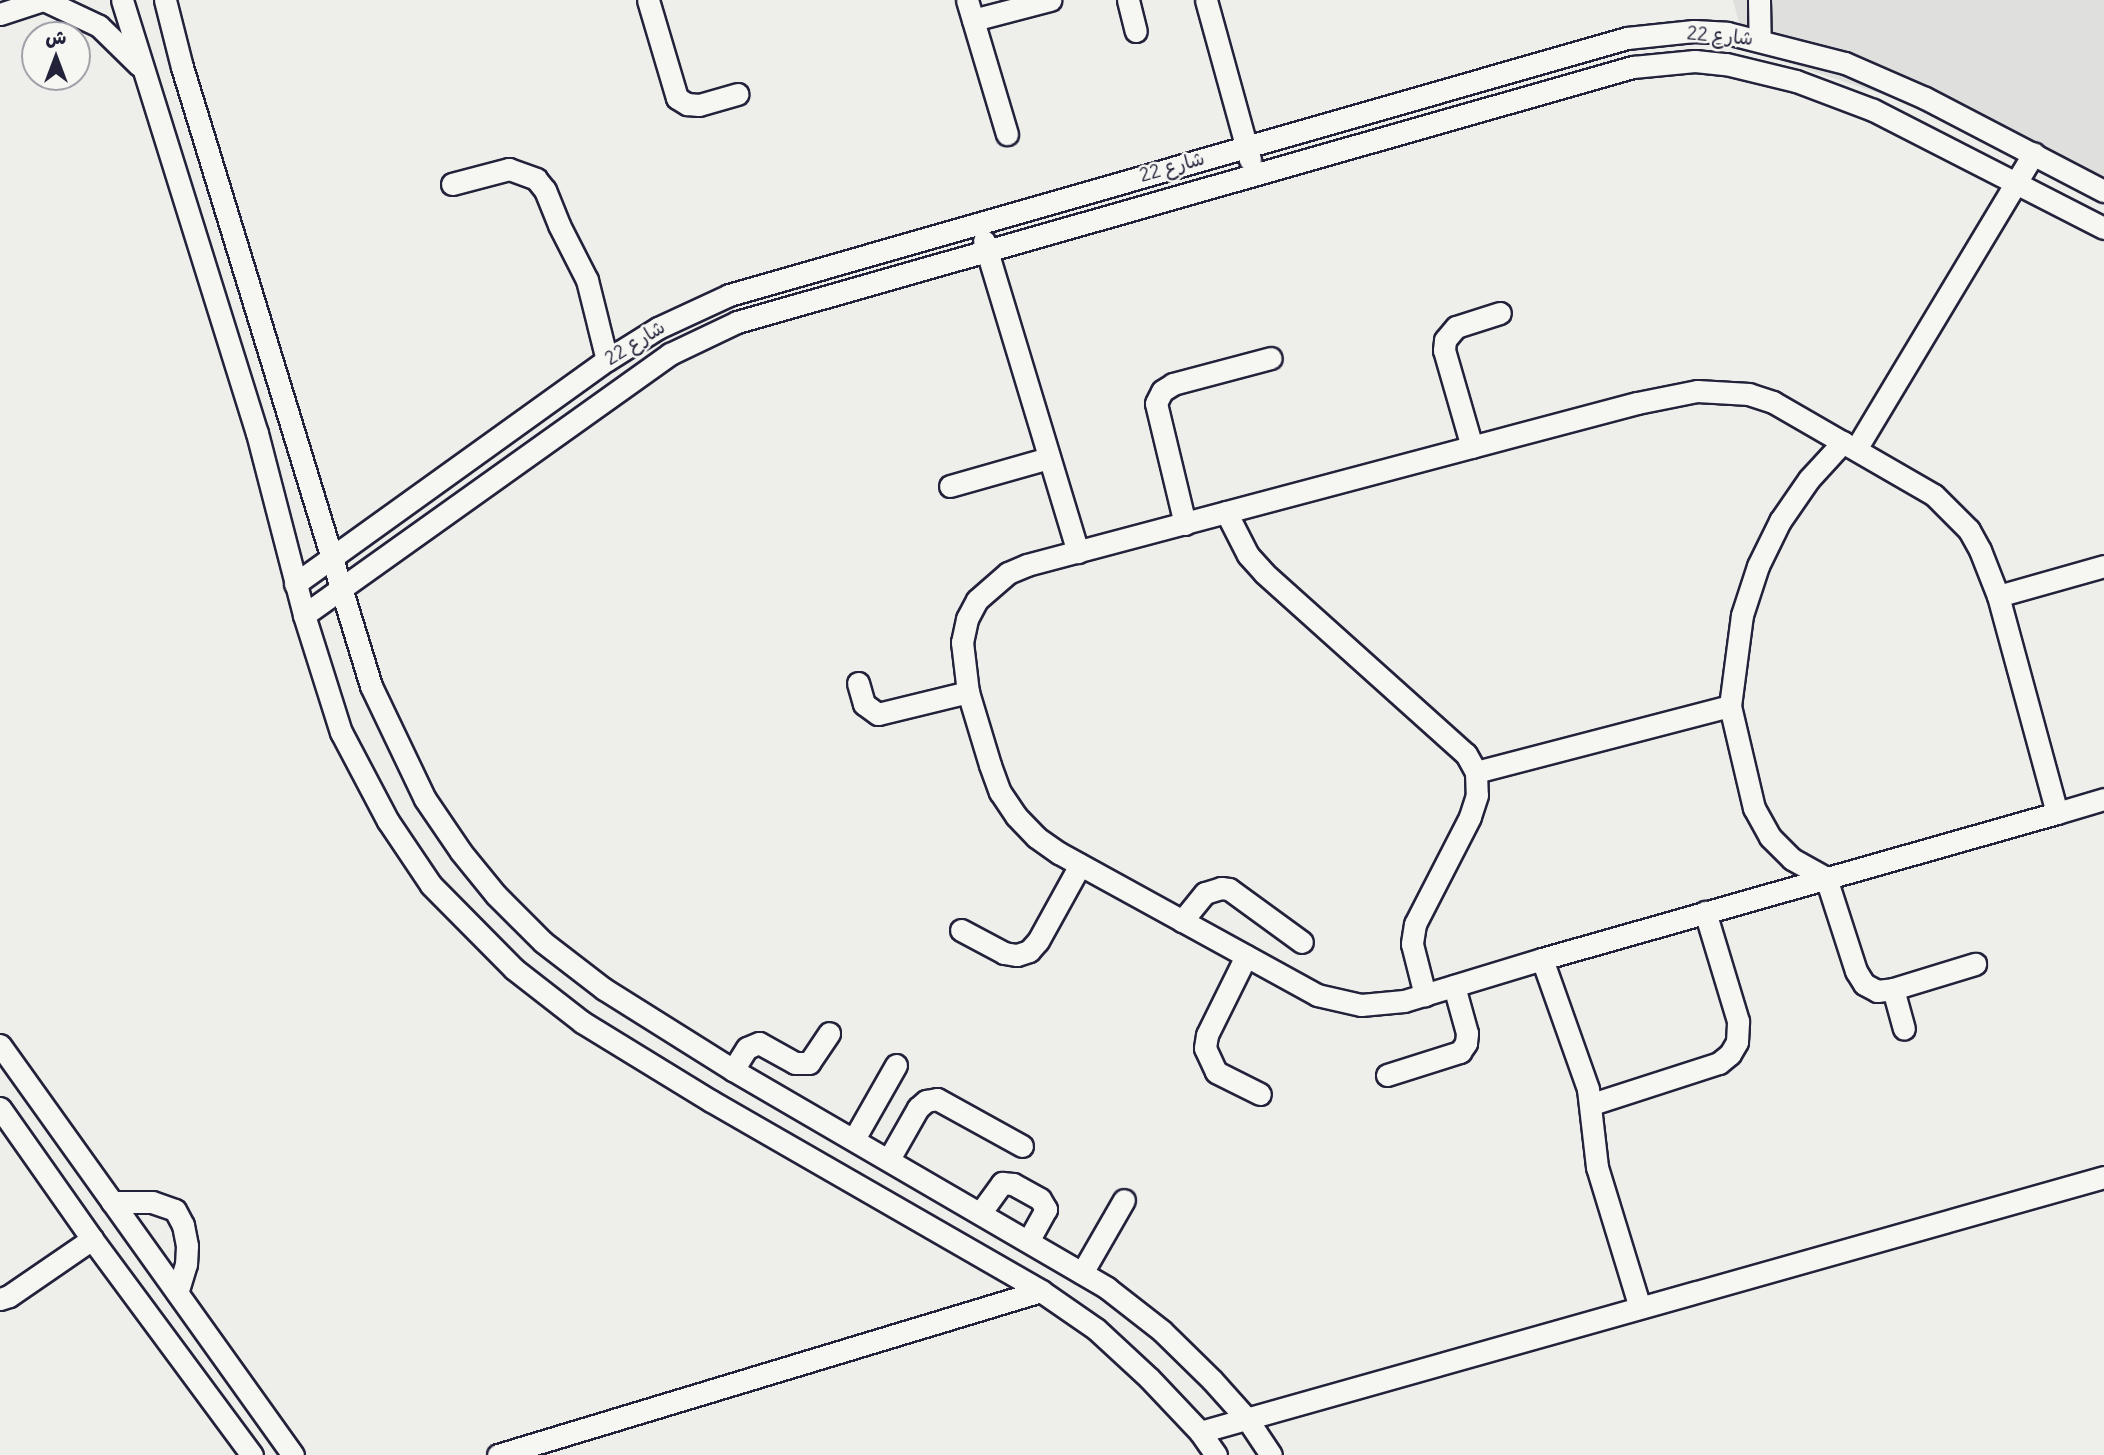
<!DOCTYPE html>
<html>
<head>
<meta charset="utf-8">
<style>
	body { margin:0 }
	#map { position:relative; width:2104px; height:1455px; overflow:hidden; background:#eeeeeb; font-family:Delius,"Playpen Sans Arabic",sans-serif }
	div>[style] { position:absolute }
	.built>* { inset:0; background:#dfdfde }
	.roads { filter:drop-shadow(2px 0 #22223b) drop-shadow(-2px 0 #22223b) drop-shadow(0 2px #22223b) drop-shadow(0 -2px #22223b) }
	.minor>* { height:21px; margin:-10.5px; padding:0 10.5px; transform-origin:10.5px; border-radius:10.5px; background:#f6f6f2 }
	span { translate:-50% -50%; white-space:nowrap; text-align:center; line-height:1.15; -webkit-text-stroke:5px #f6f6f2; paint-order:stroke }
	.street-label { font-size:19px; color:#22223b }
	.north { position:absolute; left:21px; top:21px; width:70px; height:70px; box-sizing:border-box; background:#f6f6f2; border:2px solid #a1a1a9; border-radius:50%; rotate:0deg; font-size:19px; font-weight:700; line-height:28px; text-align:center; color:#22223b }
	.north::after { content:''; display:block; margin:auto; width:24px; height:32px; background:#22223b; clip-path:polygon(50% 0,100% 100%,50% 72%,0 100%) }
</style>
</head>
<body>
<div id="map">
	<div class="built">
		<div style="clip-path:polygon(1733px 0,2104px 0,2104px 203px,1902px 101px,1746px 49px)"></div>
	</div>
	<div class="roads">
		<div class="minor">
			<div style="left:44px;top:0;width:61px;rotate:25.3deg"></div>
			<div style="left:99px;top:26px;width:56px;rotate:44.3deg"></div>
			<div style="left:122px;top:0;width:454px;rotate:72.7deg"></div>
			<div style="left:257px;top:433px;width:188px;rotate:75.5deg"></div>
			<div style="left:304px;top:615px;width:123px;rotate:72.5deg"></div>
			<div style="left:341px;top:732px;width:101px;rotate:62.2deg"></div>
			<div style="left:388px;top:821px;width:77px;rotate:56.1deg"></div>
			<div style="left:431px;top:885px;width:118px;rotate:45.3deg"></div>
			<div style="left:514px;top:969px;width:86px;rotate:37.9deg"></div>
			<div style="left:582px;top:1022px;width:151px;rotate:31.5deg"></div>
			<div style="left:711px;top:1101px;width:381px;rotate:29.9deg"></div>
			<div style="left:1041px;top:1291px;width:67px;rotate:34.6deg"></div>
			<div style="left:1096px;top:1329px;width:72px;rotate:42.8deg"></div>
			<div style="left:1149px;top:1378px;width:74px;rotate:46.6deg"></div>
			<div style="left:1200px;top:1432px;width:28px;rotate:55deg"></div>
			<div style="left:165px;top:0;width:69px;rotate:75.8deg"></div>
			<div style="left:182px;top:67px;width:647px;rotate:73.02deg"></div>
			<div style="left:371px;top:686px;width:125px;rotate:64.5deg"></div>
			<div style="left:425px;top:799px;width:64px;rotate:55.8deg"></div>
			<div style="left:461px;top:852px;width:55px;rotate:50.9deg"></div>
			<div style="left:496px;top:895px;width:66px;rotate:45deg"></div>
			<div style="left:543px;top:942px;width:77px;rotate:37.6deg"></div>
			<div style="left:604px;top:989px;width:152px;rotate:32.1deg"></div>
			<div style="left:733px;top:1070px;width:433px;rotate:30.2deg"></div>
			<div style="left:1107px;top:1288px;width:70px;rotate:38deg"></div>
			<div style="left:1162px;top:1331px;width:70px;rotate:44.4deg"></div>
			<div style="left:1212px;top:1380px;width:52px;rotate:48.1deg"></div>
			<div style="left:1247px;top:1419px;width:43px;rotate:56.3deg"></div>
			<div style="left:648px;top:0;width:102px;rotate:73.5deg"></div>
			<div style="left:677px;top:98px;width:12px;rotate:31deg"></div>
			<div style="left:687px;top:104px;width:12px;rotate:5deg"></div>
			<div style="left:699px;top:105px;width:40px;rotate:-16deg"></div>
			<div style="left:967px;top:0;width:140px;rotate:73.4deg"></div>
			<div style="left:1128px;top:0;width:32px;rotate:76deg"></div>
			<div style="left:1206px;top:0;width:166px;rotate:74.6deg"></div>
			<div style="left:1759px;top:0;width:39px;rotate:89deg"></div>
			<div style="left:0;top:14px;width:45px;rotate:-18deg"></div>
			<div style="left:973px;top:20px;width:80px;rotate:-14.6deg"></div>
			<div style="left:452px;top:184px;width:59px;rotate:-14.7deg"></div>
			<div style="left:509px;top:169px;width:29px;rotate:20deg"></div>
			<div style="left:536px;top:179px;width:14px;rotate:51deg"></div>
			<div style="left:545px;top:190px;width:38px;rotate:68deg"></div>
			<div style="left:559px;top:225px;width:62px;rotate:63deg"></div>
			<div style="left:587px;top:280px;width:82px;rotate:76deg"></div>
			<div style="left:984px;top:241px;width:325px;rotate:73.2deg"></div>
			<div style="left:1843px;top:442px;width:50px;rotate:132.6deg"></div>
			<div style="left:1809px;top:479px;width:51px;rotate:124.6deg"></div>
			<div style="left:1780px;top:521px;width:50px;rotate:116.1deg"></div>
			<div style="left:1758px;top:566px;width:52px;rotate:108.1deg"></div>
			<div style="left:1742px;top:615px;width:92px;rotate:97.5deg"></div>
			<div style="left:1730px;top:706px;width:105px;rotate:76.8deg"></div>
			<div style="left:1754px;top:808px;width:33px;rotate:61deg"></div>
			<div style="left:1770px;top:837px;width:31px;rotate:45deg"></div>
			<div style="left:1792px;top:859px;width:39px;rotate:29deg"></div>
			<div style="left:1826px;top:878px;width:98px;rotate:72.1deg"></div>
			<div style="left:1856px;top:971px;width:15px;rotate:58deg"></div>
			<div style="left:1864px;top:984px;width:15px;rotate:28deg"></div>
			<div style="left:1877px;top:991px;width:16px;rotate:-7deg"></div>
			<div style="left:1893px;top:989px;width:86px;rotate:-17deg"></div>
			<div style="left:1472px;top:447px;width:101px;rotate:-106.1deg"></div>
			<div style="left:1444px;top:350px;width:10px;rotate:-84deg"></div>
			<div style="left:1445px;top:340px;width:17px;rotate:-50deg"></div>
			<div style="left:1456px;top:327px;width:46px;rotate:-17.7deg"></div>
			<div style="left:1856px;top:449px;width:345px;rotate:-59deg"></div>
			<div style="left:950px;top:486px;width:103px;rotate:-15.8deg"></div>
			<div style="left:1226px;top:512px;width:48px;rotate:62.9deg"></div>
			<div style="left:1248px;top:555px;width:24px;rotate:48deg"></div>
			<div style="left:1264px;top:573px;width:271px;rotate:41.9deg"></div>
			<div style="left:1466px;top:754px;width:21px;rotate:61deg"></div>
			<div style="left:1476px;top:772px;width:23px;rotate:88deg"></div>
			<div style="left:1477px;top:795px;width:23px;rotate:108deg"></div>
			<div style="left:1470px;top:817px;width:120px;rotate:117.2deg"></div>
			<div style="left:1415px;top:924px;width:20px;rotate:99deg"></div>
			<div style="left:1412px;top:944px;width:53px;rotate:75.7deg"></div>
			<div style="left:1185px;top:524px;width:124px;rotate:-103.5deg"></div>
			<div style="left:1156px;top:403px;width:13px;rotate:-63deg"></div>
			<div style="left:1162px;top:391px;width:13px;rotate:-32deg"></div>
			<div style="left:1173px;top:384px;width:101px;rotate:-14.9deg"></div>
			<div style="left:295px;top:584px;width:384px;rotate:-35.7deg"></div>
			<div style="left:607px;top:360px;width:60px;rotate:-32.1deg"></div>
			<div style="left:658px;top:328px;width:78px;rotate:-24.9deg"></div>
			<div style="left:729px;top:295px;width:934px;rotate:-15.97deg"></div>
			<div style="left:1627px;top:38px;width:67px;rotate:-6deg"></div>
			<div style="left:1694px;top:31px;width:33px;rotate:3deg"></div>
			<div style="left:1727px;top:33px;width:122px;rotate:14.3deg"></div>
			<div style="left:1845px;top:63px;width:87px;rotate:23.6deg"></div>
			<div style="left:1925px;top:98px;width:202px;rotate:27.5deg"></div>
			<div style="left:1998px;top:596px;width:110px;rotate:-15.8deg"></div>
			<div style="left:304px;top:615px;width:450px;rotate:-35.5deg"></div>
			<div style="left:670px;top:354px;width:74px;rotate:-25.5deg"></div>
			<div style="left:737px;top:322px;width:932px;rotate:-15.89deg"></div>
			<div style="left:1633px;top:67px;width:62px;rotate:-5.5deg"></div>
			<div style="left:1695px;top:61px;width:31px;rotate:6deg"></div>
			<div style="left:1726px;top:64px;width:72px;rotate:13.7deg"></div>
			<div style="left:1796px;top:81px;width:82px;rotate:20.6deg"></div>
			<div style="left:1873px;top:110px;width:259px;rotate:27.1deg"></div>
			<div style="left:858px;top:683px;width:22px;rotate:74deg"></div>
			<div style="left:864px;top:704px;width:17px;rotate:36deg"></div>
			<div style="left:878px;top:714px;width:93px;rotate:-13.7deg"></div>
			<div style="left:1476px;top:772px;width:262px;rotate:-14.6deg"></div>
			<div style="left:2057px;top:813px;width:225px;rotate:-105.2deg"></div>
			<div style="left:1998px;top:596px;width:49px;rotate:-111.4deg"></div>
			<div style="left:1980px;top:550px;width:23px;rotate:-119deg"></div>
			<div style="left:1969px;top:530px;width:49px;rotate:-135deg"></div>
			<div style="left:1934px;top:495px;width:186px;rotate:-150deg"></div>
			<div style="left:1773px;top:402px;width:25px;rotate:-162deg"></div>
			<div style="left:1749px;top:394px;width:52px;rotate:-176.7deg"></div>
			<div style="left:1697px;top:391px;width:61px;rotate:168.7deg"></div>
			<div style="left:1637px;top:403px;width:631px;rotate:165.13deg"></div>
			<div style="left:1027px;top:565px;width:21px;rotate:157deg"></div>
			<div style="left:1008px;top:573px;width:41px;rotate:138.9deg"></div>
			<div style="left:977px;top:600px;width:21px;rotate:118deg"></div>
			<div style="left:967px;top:619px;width:24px;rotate:102deg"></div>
			<div style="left:962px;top:642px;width:50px;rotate:83.2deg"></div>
			<div style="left:968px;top:692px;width:76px;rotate:73.2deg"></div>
			<div style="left:990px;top:765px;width:29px;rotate:70deg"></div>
			<div style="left:1000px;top:792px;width:29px;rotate:56deg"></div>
			<div style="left:1016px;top:816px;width:29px;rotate:46deg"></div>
			<div style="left:1036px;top:837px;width:28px;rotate:35deg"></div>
			<div style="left:1059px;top:853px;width:294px;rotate:28.8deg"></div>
			<div style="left:1317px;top:995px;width:45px;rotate:12.8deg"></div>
			<div style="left:1361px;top:1005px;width:43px;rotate:-5.3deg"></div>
			<div style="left:1404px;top:1001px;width:144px;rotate:-16.9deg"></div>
			<div style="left:1542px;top:959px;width:535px;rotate:-15.83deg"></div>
			<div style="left:2057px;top:813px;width:49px;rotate:-16.6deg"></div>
			<div style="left:1182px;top:921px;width:36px;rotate:-51deg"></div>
			<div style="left:1205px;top:893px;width:17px;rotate:-17deg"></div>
			<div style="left:1221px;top:888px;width:8px;rotate:7deg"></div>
			<div style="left:1229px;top:889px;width:90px;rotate:36deg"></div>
			<div style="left:961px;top:930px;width:49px;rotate:28.1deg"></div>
			<div style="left:1004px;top:953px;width:13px;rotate:9deg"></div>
			<div style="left:1017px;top:955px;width:13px;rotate:-18deg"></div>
			<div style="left:1029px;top:951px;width:13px;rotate:-48deg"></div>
			<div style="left:1038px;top:941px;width:87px;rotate:-61.1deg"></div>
			<div style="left:1246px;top:956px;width:88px;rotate:116.3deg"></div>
			<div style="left:1207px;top:1035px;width:13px;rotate:99deg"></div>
			<div style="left:1205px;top:1048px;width:26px;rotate:65deg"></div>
			<div style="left:1216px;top:1072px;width:49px;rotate:26.6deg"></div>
			<div style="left:1542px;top:959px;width:138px;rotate:70.5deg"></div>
			<div style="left:1588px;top:1089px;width:79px;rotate:83.4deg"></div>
			<div style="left:1597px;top:1167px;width:147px;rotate:73deg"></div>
			<div style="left:1893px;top:989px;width:41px;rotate:74.6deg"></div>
			<div style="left:0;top:1045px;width:504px;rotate:54.45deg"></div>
			<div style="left:733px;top:1070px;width:26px;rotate:-58deg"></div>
			<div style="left:747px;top:1048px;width:13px;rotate:-23deg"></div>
			<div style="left:759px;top:1043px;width:41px;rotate:29.1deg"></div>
			<div style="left:795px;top:1063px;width:14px"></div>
			<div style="left:809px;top:1063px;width:36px;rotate:-56deg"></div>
			<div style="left:1387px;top:1075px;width:77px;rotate:-17.5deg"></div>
			<div style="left:1460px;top:1052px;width:11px;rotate:-56deg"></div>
			<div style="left:1466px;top:1043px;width:10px;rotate:-84deg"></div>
			<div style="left:1467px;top:1033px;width:49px;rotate:-105.5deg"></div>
			<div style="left:1592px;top:1104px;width:133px;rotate:-17.9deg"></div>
			<div style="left:1719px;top:1063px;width:14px;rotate:-39deg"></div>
			<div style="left:1730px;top:1054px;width:14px;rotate:-60deg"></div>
			<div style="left:1737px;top:1042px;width:21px;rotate:-87deg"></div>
			<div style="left:1738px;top:1021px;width:114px;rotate:-106.8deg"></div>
			<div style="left:0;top:1108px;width:160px;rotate:54.9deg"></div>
			<div style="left:92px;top:1239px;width:269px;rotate:53.5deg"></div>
			<div style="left:854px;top:1139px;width:85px;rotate:-60.4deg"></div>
			<div style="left:889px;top:1159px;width:59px;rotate:-60.4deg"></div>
			<div style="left:918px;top:1108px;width:11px;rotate:-41deg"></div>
			<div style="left:926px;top:1101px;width:11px;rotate:-10deg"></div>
			<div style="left:937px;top:1099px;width:97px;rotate:28.9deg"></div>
			<div style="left:112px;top:1202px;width:40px"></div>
			<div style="left:152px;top:1202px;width:24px;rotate:19deg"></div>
			<div style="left:175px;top:1210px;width:17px;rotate:62deg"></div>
			<div style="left:183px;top:1225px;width:21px;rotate:79deg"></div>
			<div style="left:187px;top:1246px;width:18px;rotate:93deg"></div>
			<div style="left:186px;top:1264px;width:30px;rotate:107deg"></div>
			<div style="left:981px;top:1212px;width:36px;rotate:-54deg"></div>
			<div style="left:1002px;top:1183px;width:11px;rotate:5deg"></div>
			<div style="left:1013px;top:1184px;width:31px;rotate:29deg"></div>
			<div style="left:1040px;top:1199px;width:12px;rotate:59deg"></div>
			<div style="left:1046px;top:1209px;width:35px;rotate:119deg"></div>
			<div style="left:1082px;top:1273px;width:84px;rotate:-60.1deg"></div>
			<div style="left:0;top:1299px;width:9px;rotate:-18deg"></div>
			<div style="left:9px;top:1296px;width:101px;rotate:-34.5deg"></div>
			<div style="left:1200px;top:1432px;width:939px;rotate:-15.75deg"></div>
			<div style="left:498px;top:1455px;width:567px;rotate:-16.81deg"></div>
		</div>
	</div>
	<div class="street-label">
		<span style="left:1720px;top:36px;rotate:5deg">شارع 22</span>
		<span style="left:1172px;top:167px;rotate:-16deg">شارع 22</span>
		<span style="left:635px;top:343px;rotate:-32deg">شارع 22</span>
	</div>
	<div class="north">ش</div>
</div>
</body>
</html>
